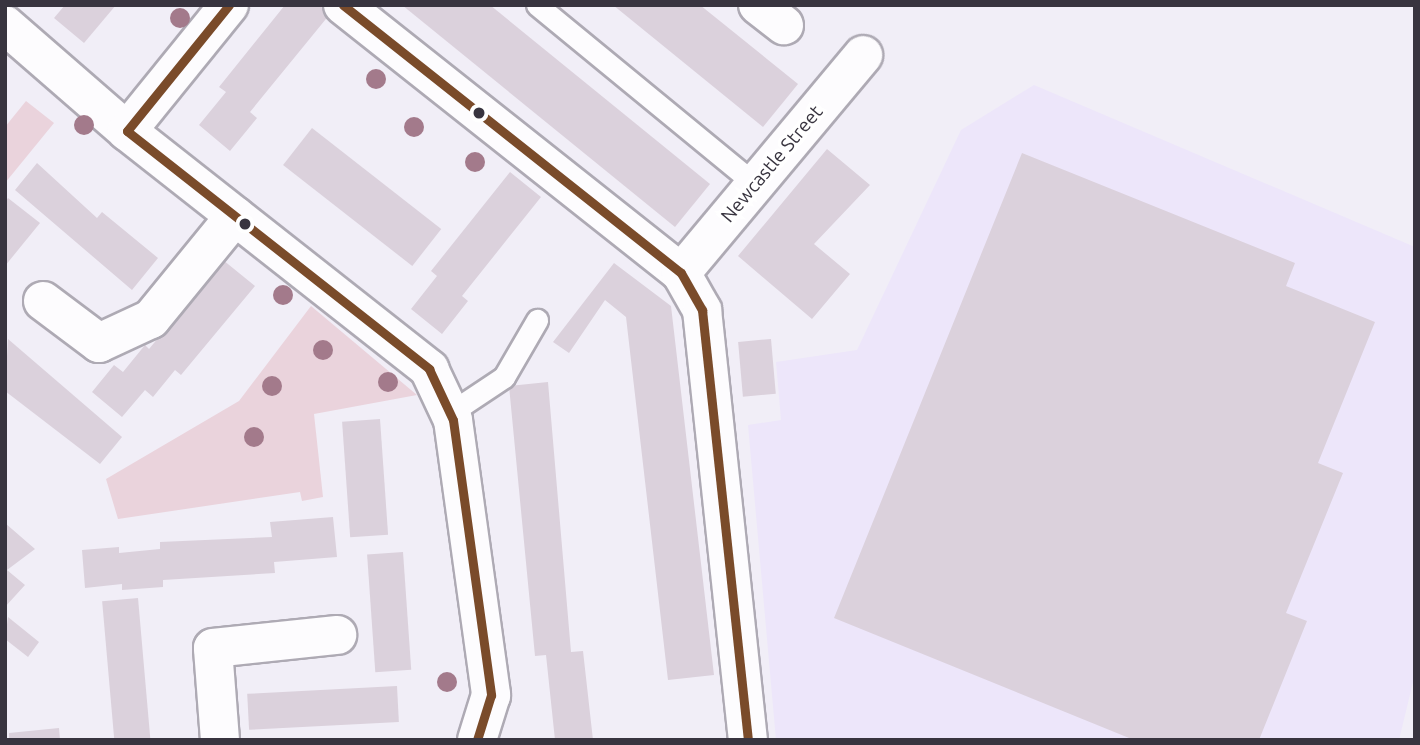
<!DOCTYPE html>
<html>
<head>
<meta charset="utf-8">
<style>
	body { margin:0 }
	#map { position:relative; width:1420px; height:745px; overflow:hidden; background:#f1eef7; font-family:Ubuntu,sans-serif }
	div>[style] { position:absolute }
	.built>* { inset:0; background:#ede6fa }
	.green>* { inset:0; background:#ead3dc }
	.building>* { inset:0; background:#dbd1dc; transform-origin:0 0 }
	.roads { filter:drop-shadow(2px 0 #aeaab4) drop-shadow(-2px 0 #aeaab4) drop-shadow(0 2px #aeaab4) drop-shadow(0 -2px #aeaab4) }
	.lane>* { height:21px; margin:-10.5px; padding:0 10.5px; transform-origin:10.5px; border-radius:10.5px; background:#fdfcfe }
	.street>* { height:38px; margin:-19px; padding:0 19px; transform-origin:19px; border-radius:19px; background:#fdfcfe }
	.bus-1>* { height:9px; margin:-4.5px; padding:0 4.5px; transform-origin:4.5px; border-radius:4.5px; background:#7a4b2a }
	.trees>* { width:20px; height:20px; margin:-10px; border-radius:50%; background:#a37a8b }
	.dots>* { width:19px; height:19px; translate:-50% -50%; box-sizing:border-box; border:4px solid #fff; border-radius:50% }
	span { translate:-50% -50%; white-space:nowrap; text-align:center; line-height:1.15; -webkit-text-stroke:7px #fff; paint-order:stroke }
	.street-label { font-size:19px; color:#38343f }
	.frame { position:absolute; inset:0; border:7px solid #38343f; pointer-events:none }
</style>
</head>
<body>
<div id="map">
	<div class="built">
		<div style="clip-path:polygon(1034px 85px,1415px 247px,1415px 674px,1399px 740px,776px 740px,748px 425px,781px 420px,776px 362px,857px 350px,961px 130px)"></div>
	</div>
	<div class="green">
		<div style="clip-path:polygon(26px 101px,54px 123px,5px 183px,5px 127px)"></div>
		<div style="clip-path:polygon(311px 306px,417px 395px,314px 414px,323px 497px,302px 501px,300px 492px,118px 519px,106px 479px,239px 401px)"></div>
	</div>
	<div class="building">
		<div style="clip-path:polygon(65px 5px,116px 5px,84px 43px,54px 18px)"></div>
		<div style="clip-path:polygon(285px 5px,319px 5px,330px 14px,250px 112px,257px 118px,230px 151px,199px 125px,226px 92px,219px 87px)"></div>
		<div style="clip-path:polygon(402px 5px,490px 5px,710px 184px,675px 227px)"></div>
		<div style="clip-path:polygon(613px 5px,700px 5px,798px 84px,763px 127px)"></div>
		<div style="left:312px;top:128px;width:164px;height:47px;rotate:38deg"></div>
		<div style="clip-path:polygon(827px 149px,870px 185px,814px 244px,850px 274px,812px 319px,738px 256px)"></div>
		<div style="clip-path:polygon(1022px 153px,1295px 263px,1286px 286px,1375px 322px,1318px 463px,1343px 473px,1286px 613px,1307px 621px,1259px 740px,1134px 740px,834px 618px)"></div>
		<div style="clip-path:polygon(37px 163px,97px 218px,102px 212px,158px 258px,132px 290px,15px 190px)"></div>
		<div style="clip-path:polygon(510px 172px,541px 197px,462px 296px,468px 301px,442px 334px,411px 309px,437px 276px,431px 271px)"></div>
		<div style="clip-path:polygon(8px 198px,40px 223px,5px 266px,5px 202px)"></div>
		<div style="clip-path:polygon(223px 260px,255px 286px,181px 375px,175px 370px,153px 397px,145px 390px,122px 417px,92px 392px,114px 365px,123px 372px,145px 345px,149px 349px)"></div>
		<div style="clip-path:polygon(614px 263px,671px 306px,714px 675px,668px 680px,626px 317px,605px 300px,569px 353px,553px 342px)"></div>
		<div style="clip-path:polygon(8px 339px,122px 437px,100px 464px,5px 391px)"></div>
		<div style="left:771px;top:339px;width:55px;height:33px;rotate:85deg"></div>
		<div style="clip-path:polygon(548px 382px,571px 652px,583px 651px,593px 740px,555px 740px,546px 655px,535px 656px,509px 386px)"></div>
		<div style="left:380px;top:419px;width:116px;height:38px;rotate:86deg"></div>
		<div style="clip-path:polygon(333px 517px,337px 557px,274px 562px,275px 573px,163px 580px,163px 587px,122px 590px,122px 584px,85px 588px,82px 550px,119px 547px,119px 553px,160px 549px,160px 542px,272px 537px,270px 522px)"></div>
		<div style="clip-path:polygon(5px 523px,35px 549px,7px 570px,25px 585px,5px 607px)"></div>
		<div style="left:403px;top:552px;width:118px;height:36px;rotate:86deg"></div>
		<div style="left:138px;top:598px;width:143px;height:36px;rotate:85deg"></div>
		<div style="clip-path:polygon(8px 617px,39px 642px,28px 657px,5px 639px)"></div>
		<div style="left:397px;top:686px;width:36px;height:150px;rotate:87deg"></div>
		<div style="clip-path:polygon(59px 728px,60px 740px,9px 740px,9px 733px)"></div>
	</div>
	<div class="roads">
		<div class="lane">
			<div style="left:537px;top:5px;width:282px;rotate:39.4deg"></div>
			<div style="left:450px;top:413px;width:65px;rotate:-33.7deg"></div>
			<div style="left:504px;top:377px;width:66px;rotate:-59.9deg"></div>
		</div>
		<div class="street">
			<div style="left:343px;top:5px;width:431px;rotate:38.4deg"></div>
			<div style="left:681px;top:273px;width:43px;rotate:60.4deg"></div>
			<div style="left:702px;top:310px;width:432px;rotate:83.9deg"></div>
			<div style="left:758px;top:5px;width:33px;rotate:38deg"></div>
			<div style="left:5px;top:25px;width:162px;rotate:41deg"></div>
			<div style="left:127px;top:131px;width:385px;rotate:38.2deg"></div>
			<div style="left:429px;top:369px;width:56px;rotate:64.8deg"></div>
			<div style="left:453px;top:420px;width:278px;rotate:82.1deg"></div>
			<div style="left:491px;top:695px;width:47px;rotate:107.3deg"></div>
			<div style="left:127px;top:131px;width:162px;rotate:-51deg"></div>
			<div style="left:681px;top:273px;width:284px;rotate:-50.1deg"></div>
			<div style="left:43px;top:301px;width:70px;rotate:36.9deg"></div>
			<div style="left:99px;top:343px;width:57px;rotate:-24.8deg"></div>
			<div style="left:151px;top:319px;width:133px;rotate:-50.8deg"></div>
			<div style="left:220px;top:740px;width:92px;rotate:-94.4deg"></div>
			<div style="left:213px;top:648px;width:125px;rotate:-6deg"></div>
		</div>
	</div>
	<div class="bus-1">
		<div style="left:229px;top:5px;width:162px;rotate:129deg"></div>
		<div style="left:127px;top:131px;width:385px;rotate:38.2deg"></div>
		<div style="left:429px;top:369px;width:56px;rotate:64.8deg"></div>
		<div style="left:453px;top:420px;width:278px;rotate:82.1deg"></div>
		<div style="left:491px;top:695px;width:47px;rotate:107.3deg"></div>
		<div style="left:343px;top:5px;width:431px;rotate:38.4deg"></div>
		<div style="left:681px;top:273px;width:43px;rotate:60.4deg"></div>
		<div style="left:702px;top:310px;width:432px;rotate:83.9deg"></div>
	</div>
	<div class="trees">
		<div style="left:180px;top:18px"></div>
		<div style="left:376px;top:79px"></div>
		<div style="left:84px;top:125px"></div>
		<div style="left:414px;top:127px"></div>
		<div style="left:475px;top:162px"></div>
		<div style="left:283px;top:295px"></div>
		<div style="left:323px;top:350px"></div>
		<div style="left:388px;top:382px"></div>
		<div style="left:272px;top:386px"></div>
		<div style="left:254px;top:437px"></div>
		<div style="left:447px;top:682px"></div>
	</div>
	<div class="dots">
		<div style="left:479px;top:113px;background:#38343f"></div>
		<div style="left:245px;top:224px;background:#38343f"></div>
	</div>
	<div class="street-label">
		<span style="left:772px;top:164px;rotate:-50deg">Newcastle Street</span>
	</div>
	<div class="frame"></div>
</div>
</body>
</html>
